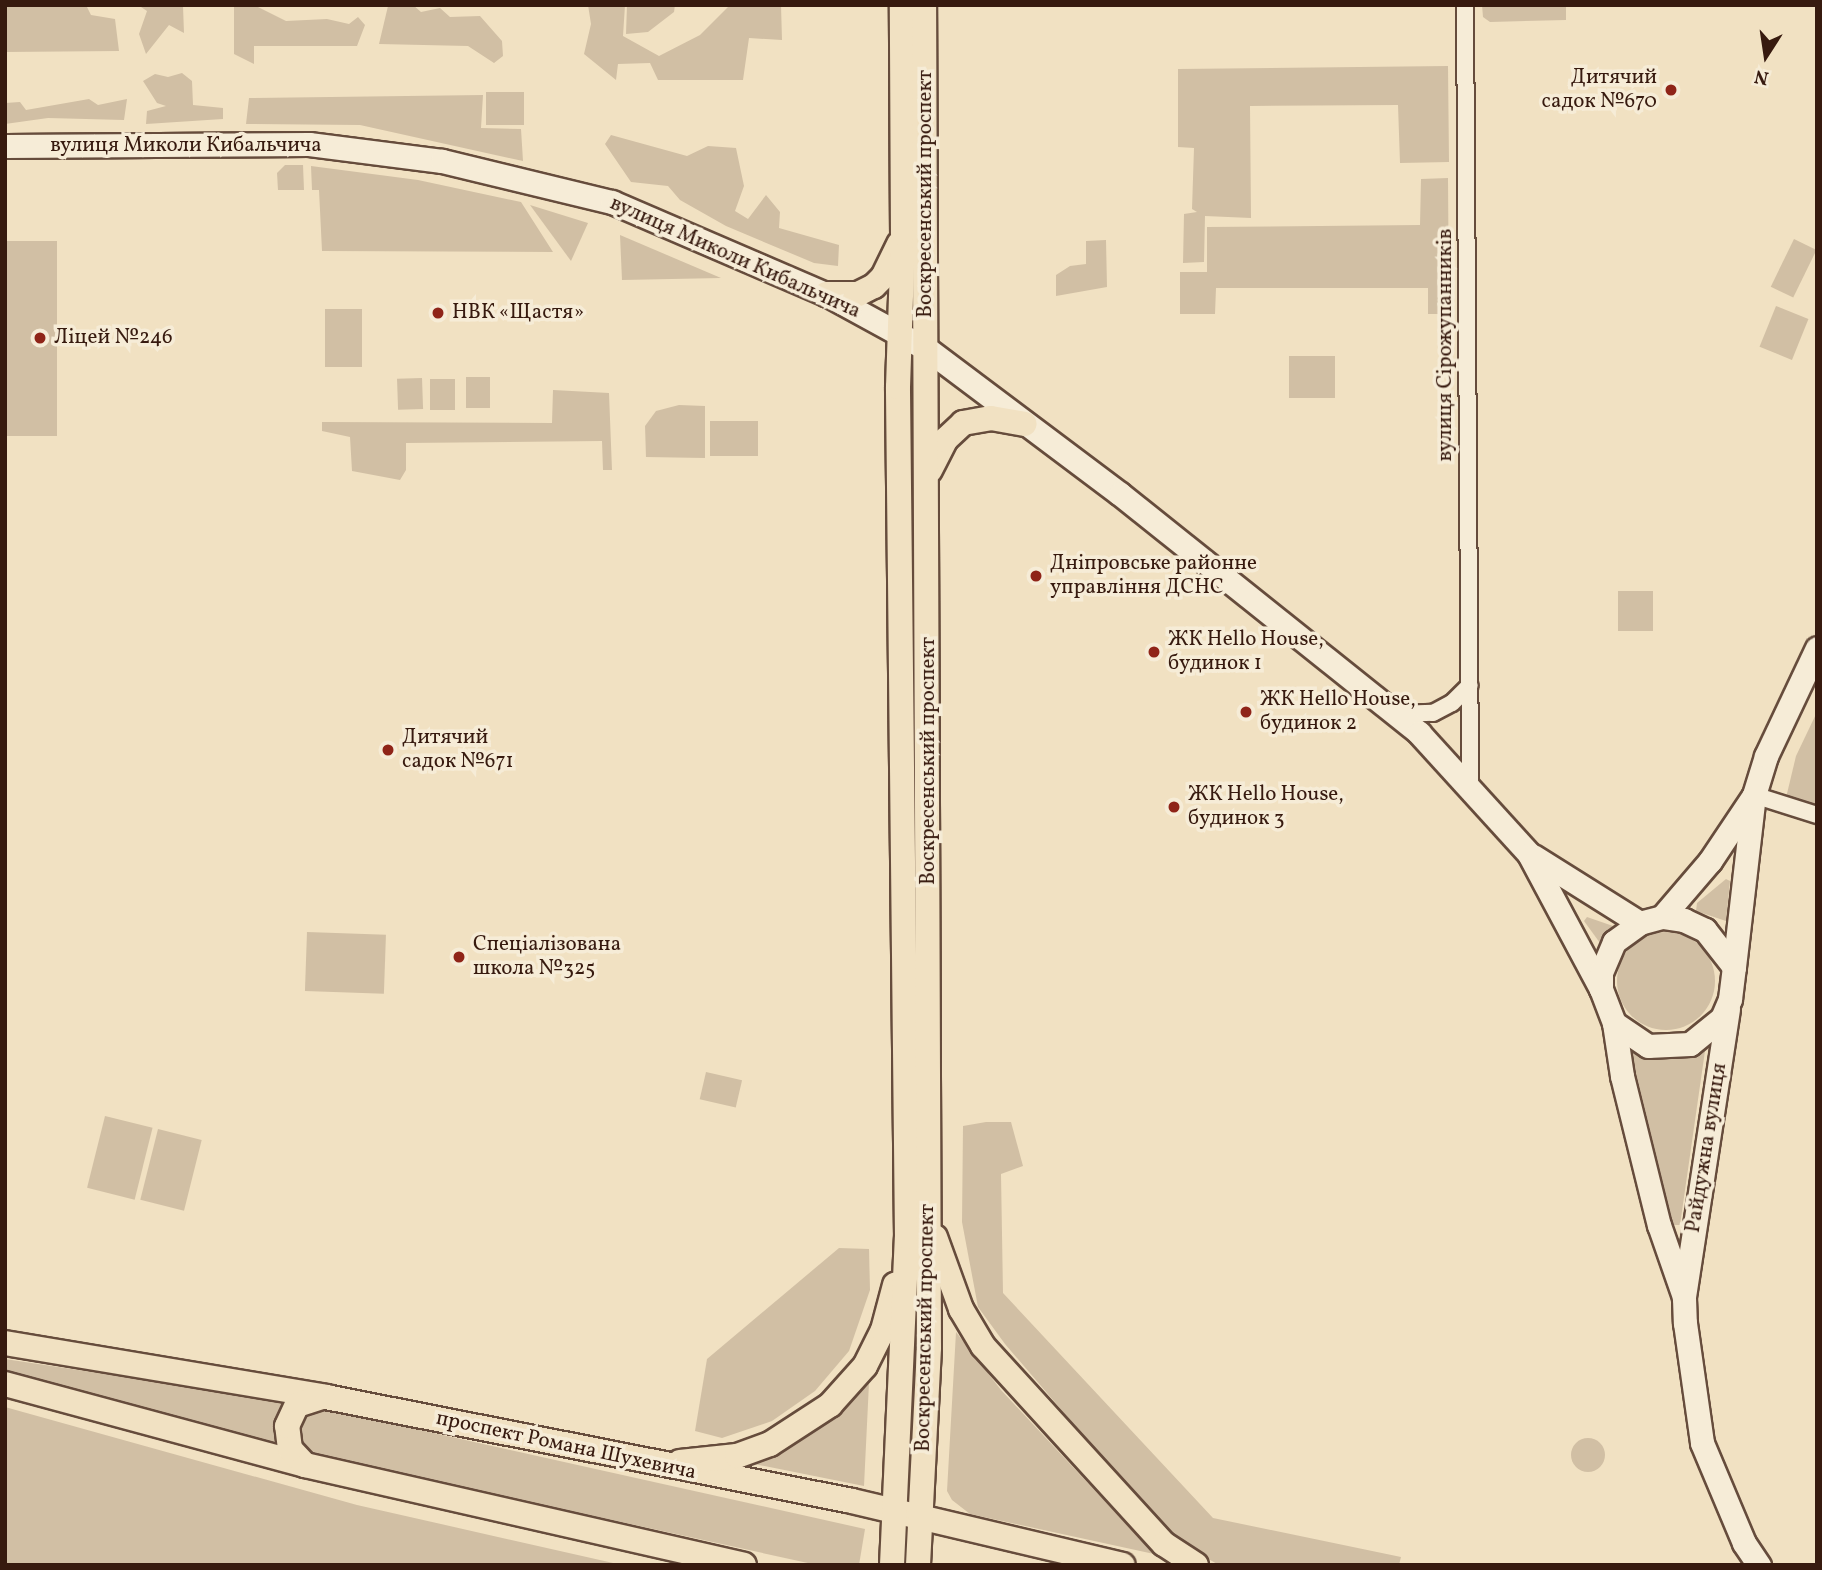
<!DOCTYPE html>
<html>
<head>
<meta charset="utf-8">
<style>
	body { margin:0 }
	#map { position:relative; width:1822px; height:1570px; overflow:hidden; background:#f1e1c2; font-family:Vollkorn,serif }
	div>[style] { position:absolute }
	.green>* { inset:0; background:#d1bfa4; transform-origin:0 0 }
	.round { border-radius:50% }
	.roads { filter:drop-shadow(2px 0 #664c3c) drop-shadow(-2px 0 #664c3c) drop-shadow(0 2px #664c3c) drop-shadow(0 -2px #664c3c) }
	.street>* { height:16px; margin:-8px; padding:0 8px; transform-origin:8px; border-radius:8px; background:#f6ecd7 }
	.secondary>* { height:23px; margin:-11.5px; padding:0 11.5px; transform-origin:11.5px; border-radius:11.5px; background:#f6ecd7 }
	.primary>* { height:24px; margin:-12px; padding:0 12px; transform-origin:12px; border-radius:12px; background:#f1e1c2 }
	.dots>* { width:19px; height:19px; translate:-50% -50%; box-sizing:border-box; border:4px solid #f6ecd7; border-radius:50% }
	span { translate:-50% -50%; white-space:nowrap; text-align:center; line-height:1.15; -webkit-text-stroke:7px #f6ecd7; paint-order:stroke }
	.poi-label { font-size:21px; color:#371a0f }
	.right { translate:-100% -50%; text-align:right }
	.left { translate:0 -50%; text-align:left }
	.street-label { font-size:21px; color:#371a0f }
	.frame { position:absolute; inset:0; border:7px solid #371a0f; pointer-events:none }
	.north { position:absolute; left:1731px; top:21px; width:70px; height:70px; -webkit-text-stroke:5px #f6ecd7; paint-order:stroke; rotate:192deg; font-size:19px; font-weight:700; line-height:28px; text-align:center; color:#371a0f }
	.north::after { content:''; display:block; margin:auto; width:24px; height:32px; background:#371a0f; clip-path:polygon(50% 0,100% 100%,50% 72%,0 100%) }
</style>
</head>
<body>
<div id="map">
	<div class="green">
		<div style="clip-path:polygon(5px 5px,86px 5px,91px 15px,115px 19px,119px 51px,5px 52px)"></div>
		<div style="clip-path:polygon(138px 5px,183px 6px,184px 33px,169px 25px,146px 54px,139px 34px,147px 11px)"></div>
		<div style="clip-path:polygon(234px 5px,254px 5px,286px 21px,327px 19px,349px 24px,358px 17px,365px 25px,357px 46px,254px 46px,254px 64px,234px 54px)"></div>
		<div style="clip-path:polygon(413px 5px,421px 12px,440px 8px,450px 17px,480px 16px,502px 41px,503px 56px,494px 63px,468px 46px,379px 44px,388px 6px)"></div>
		<div style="clip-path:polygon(588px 5px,625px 5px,623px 36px,659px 56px,700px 35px,730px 5px,781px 5px,782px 40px,749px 38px,743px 80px,658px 80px,650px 63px,618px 64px,616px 80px,584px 54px,591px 24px)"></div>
		<div style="clip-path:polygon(627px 5px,675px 5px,674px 12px,648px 32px,626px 34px)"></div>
		<div style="clip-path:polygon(1482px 5px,1566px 5px,1566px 20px,1490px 22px,1483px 17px)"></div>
		<div style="clip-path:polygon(1448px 66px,1449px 162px,1400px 163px,1398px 105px,1250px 106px,1251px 218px,1205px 216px,1204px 262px,1183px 263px,1184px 214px,1197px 212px,1192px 209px,1194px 148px,1178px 147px,1178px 69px)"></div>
		<div style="clip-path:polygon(182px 73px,192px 81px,193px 105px,223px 108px,223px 119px,146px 124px,147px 111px,166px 106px,157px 103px,143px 81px,155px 74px,168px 77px)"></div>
		<div style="left:486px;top:92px;width:38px;height:33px"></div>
		<div style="clip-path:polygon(483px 95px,481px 128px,521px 129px,523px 161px,360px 125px,246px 124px,249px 98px)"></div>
		<div style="clip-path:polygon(89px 99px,98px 105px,127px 99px,124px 120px,48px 118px,5px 124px,5px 103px,20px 102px,26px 110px)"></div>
		<div style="clip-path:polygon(611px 135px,687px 156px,708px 146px,736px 148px,744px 186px,735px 211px,748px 219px,766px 195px,780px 212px,779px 228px,839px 245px,838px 266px,814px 263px,726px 226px,680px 200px,668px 186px,631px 182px,605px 144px)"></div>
		<div style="clip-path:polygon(285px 165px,303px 165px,304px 190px,278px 190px,277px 173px)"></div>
		<div style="clip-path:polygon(311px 166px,418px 180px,521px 202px,553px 252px,322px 251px,319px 190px,312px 190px)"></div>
		<div style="clip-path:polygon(1448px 178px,1449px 314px,1428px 314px,1428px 288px,1216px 288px,1215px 314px,1180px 314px,1180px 272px,1207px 272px,1207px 227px,1420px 225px,1421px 179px)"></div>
		<div style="clip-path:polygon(530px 205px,588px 223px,571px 261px)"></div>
		<div style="clip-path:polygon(620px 235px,721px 278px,622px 280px)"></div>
		<div style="left:1794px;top:239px;width:25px;height:53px;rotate:26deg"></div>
		<div style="clip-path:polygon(1106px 240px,1107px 287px,1056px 296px,1056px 275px,1070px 266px,1086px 264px,1086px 241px)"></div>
		<div style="left:5px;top:241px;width:52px;height:195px"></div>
		<div style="left:1776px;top:306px;width:35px;height:44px;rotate:22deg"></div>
		<div style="left:325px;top:309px;width:37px;height:58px"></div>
		<div style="left:1289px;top:356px;width:46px;height:42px"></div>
		<div style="left:466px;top:377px;width:24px;height:31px"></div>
		<div style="left:422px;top:378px;width:31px;height:25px;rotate:88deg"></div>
		<div style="left:430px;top:379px;width:25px;height:31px"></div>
		<div style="clip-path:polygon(553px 390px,609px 393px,612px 470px,603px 470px,602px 441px,406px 443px,406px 470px,400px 480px,352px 471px,350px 437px,322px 431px,322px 422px,552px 423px)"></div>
		<div style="clip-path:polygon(679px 405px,705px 406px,705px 458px,646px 457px,645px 426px,656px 411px)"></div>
		<div style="left:710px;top:421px;width:48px;height:35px"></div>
		<div style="left:1618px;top:591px;width:35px;height:40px"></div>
		<div style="clip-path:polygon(1817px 712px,1817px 807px,1785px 802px,1796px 756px)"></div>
		<div style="clip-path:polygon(1726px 879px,1730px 881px,1726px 921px,1696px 911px,1697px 903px)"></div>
		<div style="clip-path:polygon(1587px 917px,1613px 926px,1600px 943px,1584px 921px)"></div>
		<div style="left:307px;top:932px;width:79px;height:59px;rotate:2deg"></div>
		<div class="round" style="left:1617px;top:932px;width:98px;height:98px"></div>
		<div style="clip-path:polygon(1706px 1044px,1680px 1225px,1673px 1225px,1631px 1052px,1671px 1057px)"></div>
		<div style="left:706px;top:1072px;width:37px;height:28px;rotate:13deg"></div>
		<div style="left:105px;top:1116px;width:49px;height:74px;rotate:14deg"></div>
		<div style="clip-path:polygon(986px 1122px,1011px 1122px,1023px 1166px,1001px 1174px,1003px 1293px,1213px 1518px,1401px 1557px,1399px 1565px,1219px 1565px,1171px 1538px,1005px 1344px,978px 1307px,962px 1222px,963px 1126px)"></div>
		<div style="left:158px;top:1129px;width:45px;height:73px;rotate:14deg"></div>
		<div style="clip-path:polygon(839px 1248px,869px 1249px,870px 1290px,849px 1351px,815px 1391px,772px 1421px,722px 1438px,695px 1431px,707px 1359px)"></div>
		<div style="clip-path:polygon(956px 1332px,1001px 1390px,1154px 1554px,970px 1514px,952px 1500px,947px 1491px)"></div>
		<div style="clip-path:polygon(5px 1359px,284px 1401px,273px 1423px,276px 1447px,5px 1370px)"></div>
		<div style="clip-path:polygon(869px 1383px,864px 1486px,754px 1464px,823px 1426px)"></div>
		<div style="clip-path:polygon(5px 1407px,357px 1505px,622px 1565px,5px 1565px)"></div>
		<div style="clip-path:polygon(322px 1408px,865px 1529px,859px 1565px,817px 1565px,307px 1453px,302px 1447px,298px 1425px,307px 1413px)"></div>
		<div class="round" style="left:1571px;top:1438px;width:34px;height:34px"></div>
	</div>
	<div class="roads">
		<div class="street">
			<div style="left:1465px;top:5px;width:779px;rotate:89.63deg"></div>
			<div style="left:1395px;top:714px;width:38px;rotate:-2deg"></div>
			<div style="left:1433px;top:713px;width:21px;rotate:-28deg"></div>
			<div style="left:1452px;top:703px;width:25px;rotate:-45deg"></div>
			<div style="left:1754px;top:795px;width:66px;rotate:17.6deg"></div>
		</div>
		<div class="secondary">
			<div style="left:5px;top:146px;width:304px;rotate:-0.4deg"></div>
			<div style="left:309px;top:144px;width:134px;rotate:7.3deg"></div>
			<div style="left:442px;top:161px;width:175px;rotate:13.6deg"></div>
			<div style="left:612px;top:202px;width:233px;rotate:23.3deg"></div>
			<div style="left:826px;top:294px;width:115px;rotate:28.6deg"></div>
			<div style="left:927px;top:349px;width:241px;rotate:36.9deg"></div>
			<div style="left:1120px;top:494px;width:383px;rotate:38.6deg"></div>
			<div style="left:1419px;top:733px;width:164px;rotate:47.7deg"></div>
			<div style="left:1529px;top:854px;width:153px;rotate:61.9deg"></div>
			<div style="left:1533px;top:856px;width:126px;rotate:32.1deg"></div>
			<div style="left:1662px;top:917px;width:74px;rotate:-49.4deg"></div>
			<div style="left:1710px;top:861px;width:76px;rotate:-56.3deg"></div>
			<div style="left:1734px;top:967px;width:47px;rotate:-128.1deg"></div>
			<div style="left:1705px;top:930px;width:23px;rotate:-155deg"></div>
			<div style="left:1684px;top:920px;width:22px;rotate:-172deg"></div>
			<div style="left:1662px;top:917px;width:23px;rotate:165deg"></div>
			<div style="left:1640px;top:923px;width:32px;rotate:144deg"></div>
			<div style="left:1614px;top:942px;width:33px;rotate:113deg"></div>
			<div style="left:1601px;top:972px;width:17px;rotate:90deg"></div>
			<div style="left:1601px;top:989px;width:36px;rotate:69deg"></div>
			<div style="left:1614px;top:1023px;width:41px;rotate:34.1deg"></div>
			<div style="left:1648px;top:1046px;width:42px;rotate:-2.7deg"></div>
			<div style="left:1690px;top:1044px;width:41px;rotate:-39.1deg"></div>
			<div style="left:1722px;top:1018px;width:21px;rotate:-67deg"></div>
			<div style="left:1730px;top:999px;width:32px;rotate:-83deg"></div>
			<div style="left:1734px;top:967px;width:173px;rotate:-83.4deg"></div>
			<div style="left:1754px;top:795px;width:41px;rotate:-72.9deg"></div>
			<div style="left:1766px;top:756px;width:119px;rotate:-64.7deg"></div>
			<div style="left:1728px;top:1009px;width:292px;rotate:98.7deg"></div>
			<div style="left:1684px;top:1298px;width:25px;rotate:88deg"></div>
			<div style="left:1685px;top:1323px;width:121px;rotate:81.9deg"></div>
			<div style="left:1702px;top:1443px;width:108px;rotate:67.2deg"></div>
			<div style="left:1744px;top:1543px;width:27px;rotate:56deg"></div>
			<div style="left:1614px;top:1023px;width:54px;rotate:81.4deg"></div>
			<div style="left:1622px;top:1076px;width:154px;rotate:76.1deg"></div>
			<div style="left:1659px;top:1225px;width:73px;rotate:70.8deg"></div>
		</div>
		<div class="primary">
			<div style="left:826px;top:294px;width:32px"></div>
			<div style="left:858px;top:294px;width:18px;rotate:-27deg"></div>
			<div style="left:874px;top:286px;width:13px;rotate:-45deg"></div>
			<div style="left:883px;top:277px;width:37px;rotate:-64deg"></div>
			<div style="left:930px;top:470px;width:34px;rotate:-63deg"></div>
			<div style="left:945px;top:440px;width:25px;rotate:-43deg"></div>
			<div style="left:963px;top:423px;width:28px;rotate:-10deg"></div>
			<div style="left:991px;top:418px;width:34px;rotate:10deg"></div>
			<div style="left:935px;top:1237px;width:77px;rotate:70.1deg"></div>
			<div style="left:961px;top:1309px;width:43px;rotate:59.3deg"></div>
			<div style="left:983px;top:1346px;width:268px;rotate:47.6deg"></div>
			<div style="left:1164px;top:1544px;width:38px;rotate:33deg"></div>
			<div style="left:5px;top:1343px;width:326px;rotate:9.5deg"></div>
			<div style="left:326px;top:1397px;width:536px;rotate:11.18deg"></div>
			<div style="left:852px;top:1501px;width:278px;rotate:13.3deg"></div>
			<div style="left:5px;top:1384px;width:311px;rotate:15.1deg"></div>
			<div style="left:305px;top:1465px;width:450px;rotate:12.8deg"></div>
			<div style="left:680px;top:1462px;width:57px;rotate:-6deg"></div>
			<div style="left:737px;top:1456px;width:35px;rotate:-20deg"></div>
			<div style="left:770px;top:1444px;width:72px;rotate:-33deg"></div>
			<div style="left:830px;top:1405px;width:52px;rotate:-48.1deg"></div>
			<div style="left:865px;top:1366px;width:40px;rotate:-63.4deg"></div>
			<div style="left:883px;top:1330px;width:47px;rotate:-75.1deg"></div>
			<div style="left:305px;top:1465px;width:22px;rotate:-133deg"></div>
			<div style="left:290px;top:1449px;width:23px;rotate:-97deg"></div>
			<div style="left:287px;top:1426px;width:23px;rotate:-65deg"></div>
			<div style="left:297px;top:1405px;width:26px;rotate:-18deg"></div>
			<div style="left:892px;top:1565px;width:328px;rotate:-87.4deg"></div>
			<div style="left:907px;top:1237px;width:850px;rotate:-90.61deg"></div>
			<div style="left:898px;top:387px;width:153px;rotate:-88.1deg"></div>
			<div style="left:903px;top:234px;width:229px;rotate:-90.3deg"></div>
			<div style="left:918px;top:1565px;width:218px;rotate:-87.1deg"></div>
			<div style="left:929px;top:1347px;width:1342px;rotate:-90.21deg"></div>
		</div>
	</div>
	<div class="dots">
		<div style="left:1671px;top:90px;background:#8f2418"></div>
		<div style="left:438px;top:313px;background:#8f2418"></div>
		<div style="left:40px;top:338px;background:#8f2418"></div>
		<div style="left:1036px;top:576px;background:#8f2418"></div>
		<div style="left:1154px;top:652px;background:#8f2418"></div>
		<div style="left:1246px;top:712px;background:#8f2418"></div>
		<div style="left:388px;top:750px;background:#8f2418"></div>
		<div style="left:1174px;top:807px;background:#8f2418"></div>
		<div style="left:459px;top:957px;background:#8f2418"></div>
	</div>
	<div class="poi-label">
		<span class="right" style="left:1657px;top:90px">Дитячий<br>садок №670</span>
		<span class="left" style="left:452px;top:313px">НВК «Щастя»</span>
		<span class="left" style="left:54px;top:338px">Ліцей №246</span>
		<span class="left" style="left:1050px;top:576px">Дніпровське районне<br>управління ДСНС</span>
		<span class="left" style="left:1168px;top:652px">ЖК Hello House,<br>будинок 1</span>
		<span class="left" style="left:1260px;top:712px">ЖК Hello House,<br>будинок 2</span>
		<span class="left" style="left:402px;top:750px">Дитячий<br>садок №671</span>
		<span class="left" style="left:1188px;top:807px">ЖК Hello House,<br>будинок 3</span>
		<span class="left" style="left:473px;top:957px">Спеціалізована<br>школа №325</span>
	</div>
	<div class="street-label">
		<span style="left:186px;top:146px">вулиця Миколи Кибальчича</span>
		<span style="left:926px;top:194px;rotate:-90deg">Воскресенський проспект</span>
		<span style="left:735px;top:258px;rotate:24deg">вулиця Миколи Кибальчича</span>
		<span style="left:1446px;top:345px;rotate:-90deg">вулиця Сірожупанників</span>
		<span style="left:929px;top:761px;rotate:-90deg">Воскресенський проспект</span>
		<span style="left:1707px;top:1148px;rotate:-81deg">Райдужна вулиця</span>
		<span style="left:926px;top:1328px;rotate:-89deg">Воскресенський проспект</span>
		<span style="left:566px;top:1446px;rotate:12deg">проспект Романа Шухевича</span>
	</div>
	<div class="frame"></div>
	<div class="north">N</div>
</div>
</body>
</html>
